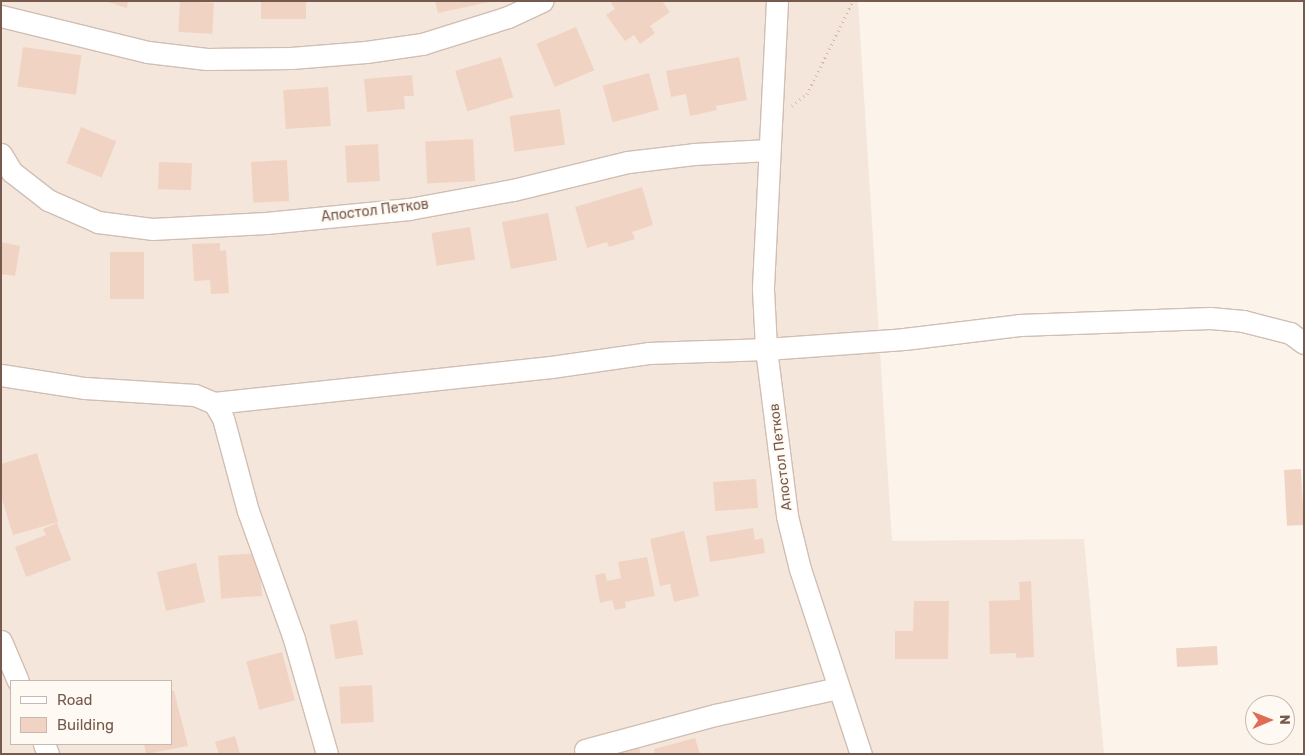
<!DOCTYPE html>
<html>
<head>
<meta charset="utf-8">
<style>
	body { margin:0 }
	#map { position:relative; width:1305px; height:755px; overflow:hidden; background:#fcf4eb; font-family:Rubik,sans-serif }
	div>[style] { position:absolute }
	.residential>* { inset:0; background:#f4e6da }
	.building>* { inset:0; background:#f1d3c4; transform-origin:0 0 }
	.path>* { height:3px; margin-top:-1.5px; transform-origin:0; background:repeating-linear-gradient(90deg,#d6b6a6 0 1px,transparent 0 5px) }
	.roads { filter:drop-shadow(1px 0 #d1beb3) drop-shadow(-1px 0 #d1beb3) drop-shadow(0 1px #d1beb3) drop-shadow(0 -1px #d1beb3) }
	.minor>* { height:21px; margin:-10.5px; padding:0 10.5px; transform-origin:10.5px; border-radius:10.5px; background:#fff }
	span { translate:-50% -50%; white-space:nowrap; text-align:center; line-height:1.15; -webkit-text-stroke:4.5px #fef9f2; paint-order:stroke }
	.street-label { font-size:14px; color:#775a4e }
	.frame { position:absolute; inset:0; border:2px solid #775a4e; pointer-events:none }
	.legend { position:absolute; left:10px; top:680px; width:162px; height:65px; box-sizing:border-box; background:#fef9f2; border:1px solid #c8b9b0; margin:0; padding:6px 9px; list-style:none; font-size:15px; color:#775a4e }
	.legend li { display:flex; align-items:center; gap:10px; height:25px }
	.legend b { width:25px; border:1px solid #c8b9b0 }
	.north { position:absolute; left:1245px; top:695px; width:50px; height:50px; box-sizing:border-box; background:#fef9f2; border:1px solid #c8b9b0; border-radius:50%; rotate:89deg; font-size:14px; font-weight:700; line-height:20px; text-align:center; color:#775a4e }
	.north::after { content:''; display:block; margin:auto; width:18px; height:22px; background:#e06b56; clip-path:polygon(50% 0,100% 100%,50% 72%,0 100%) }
</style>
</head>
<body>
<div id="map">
	<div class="residential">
		<div style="clip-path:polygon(evenodd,1px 1px,858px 1px,892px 541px,1084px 539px,1104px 754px,1px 754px,1px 1px,11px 681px,171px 681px,171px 744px,11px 744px,11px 681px)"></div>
	</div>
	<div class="building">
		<div style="clip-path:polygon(105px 1px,128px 1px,127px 8px)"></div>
		<div style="left:180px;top:1px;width:34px;height:31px;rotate:3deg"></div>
		<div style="left:261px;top:1px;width:45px;height:18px"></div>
		<div style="clip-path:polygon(435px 1px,489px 1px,489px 2px,438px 13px)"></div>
		<div style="clip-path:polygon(614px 1px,662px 1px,670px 12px,650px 26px,655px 33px,640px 44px,634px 35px,625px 41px,606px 15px,615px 9px,611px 3px)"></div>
		<div style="left:576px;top:27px;width:47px;height:43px;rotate:67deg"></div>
		<div style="left:23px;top:47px;width:59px;height:40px;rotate:8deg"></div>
		<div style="left:501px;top:57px;width:42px;height:48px;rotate:73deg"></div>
		<div style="clip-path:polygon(739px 57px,747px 100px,716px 106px,717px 110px,690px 116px,686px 94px,671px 97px,666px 71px)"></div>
		<div style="left:649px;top:73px;width:38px;height:48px;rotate:75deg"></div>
		<div style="clip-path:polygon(412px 75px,414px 96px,404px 96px,405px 109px,367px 112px,364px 79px)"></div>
		<div style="left:328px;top:87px;width:39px;height:45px;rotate:86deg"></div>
		<div style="left:560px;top:109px;width:36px;height:51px;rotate:82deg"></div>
		<div style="left:81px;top:127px;width:38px;height:39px;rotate:22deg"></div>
		<div style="left:473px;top:139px;width:42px;height:48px;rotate:87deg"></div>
		<div style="left:378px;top:144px;width:37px;height:33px;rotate:87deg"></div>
		<div style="left:287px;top:160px;width:41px;height:36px;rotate:87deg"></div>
		<div style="left:159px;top:162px;width:33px;height:27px;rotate:2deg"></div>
		<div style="clip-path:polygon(642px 187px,653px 225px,632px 232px,635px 239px,609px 247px,607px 242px,587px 248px,575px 207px)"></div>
		<div style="left:548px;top:213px;width:48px;height:47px;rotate:79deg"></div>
		<div style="left:470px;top:227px;width:33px;height:39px;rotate:81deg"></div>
		<div style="clip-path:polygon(1px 242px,20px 246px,15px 276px,1px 274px)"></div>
		<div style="clip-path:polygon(220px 243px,220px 251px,226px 250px,229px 293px,211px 294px,210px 280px,194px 281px,192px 244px)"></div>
		<div style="left:110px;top:252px;width:34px;height:47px"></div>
		<div style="clip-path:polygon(37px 453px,58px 522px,13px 535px,1px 496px,1px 464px)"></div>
		<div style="left:1301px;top:469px;width:56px;height:17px;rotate:87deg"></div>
		<div style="left:756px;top:479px;width:29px;height:43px;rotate:86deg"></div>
		<div style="clip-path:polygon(57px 523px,71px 560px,26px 577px,15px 547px,46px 535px,43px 529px)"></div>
		<div style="clip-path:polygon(753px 528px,755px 540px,763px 538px,765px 553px,710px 562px,706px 536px)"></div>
		<div style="clip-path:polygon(684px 531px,699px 596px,674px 602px,670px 584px,660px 586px,650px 539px)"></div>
		<div style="left:259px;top:553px;width:43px;height:41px;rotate:86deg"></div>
		<div style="clip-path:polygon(647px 557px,655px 596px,625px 602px,626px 608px,615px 610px,612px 600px,600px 603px,595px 575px,605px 573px,607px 581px,621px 578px,618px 562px)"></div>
		<div style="left:196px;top:563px;width:40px;height:40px;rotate:77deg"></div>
		<div style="clip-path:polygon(1031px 581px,1034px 657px,1016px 658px,1016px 653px,990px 654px,989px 601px,1020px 600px,1019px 582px)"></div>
		<div style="clip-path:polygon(914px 601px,949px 601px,948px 659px,895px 659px,895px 631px,913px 631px)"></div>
		<div style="left:357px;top:620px;width:35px;height:28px;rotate:80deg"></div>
		<div style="left:1217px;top:646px;width:19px;height:41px;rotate:87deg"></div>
		<div style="left:282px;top:652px;width:50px;height:37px;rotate:75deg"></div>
		<div style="left:372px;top:685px;width:37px;height:33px;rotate:87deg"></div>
		<div style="clip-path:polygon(171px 691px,174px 691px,188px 746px,146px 754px,144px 744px,171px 744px)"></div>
		<div style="clip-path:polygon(235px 736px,240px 754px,219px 754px,215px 742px)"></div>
		<div style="clip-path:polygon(695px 738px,700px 754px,655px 754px,654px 749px)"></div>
		<div style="clip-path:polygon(639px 744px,640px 754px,608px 754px)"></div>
	</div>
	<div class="path">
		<div style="left:792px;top:106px;width:19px;rotate:-39deg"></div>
		<div style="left:807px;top:94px;width:104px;rotate:-63.7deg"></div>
	</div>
	<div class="roads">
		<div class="minor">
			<div style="left:777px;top:1px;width:288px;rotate:92.8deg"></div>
			<div style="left:763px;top:289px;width:60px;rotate:87.1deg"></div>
			<div style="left:766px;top:349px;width:168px;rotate:82.8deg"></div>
			<div style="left:787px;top:516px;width:55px;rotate:76.2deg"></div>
			<div style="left:800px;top:569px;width:195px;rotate:71.8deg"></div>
			<div style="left:1px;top:16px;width:151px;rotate:13.8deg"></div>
			<div style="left:148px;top:52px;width:59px;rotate:6.8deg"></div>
			<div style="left:207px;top:59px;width:84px;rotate:-0.7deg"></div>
			<div style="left:291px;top:58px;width:75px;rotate:-4.6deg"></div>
			<div style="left:366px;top:52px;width:57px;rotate:-8.1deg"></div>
			<div style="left:422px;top:44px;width:90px;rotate:-17.4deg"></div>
			<div style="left:508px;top:17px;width:38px;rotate:-25deg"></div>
			<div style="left:1px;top:154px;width:21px;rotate:59deg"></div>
			<div style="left:12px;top:172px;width:46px;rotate:37.9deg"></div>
			<div style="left:48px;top:200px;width:55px;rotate:23.7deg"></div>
			<div style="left:98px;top:222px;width:54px;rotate:7.4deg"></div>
			<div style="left:152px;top:229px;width:114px;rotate:-3deg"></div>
			<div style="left:266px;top:223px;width:144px;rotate:-5.6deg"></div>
			<div style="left:409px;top:209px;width:106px;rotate:-10.4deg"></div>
			<div style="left:513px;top:190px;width:118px;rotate:-13.7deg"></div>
			<div style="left:628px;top:162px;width:66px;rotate:-6.9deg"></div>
			<div style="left:694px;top:154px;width:75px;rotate:-3.1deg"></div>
			<div style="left:1px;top:375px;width:85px;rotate:8.8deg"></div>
			<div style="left:85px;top:388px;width:110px;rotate:3.6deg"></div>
			<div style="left:195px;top:395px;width:21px;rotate:23deg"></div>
			<div style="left:214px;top:403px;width:17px;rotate:59deg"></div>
			<div style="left:223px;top:418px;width:96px;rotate:75deg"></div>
			<div style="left:248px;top:511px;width:136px;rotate:70.2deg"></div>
			<div style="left:294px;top:639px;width:120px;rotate:74deg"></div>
			<div style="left:214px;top:403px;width:339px;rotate:-6.1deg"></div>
			<div style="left:551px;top:367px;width:98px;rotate:-8.2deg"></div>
			<div style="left:648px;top:353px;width:118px;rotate:-1.9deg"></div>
			<div style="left:766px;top:349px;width:138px;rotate:-4.1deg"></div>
			<div style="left:904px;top:339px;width:116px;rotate:-6.9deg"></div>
			<div style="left:1019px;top:325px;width:191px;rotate:-2.1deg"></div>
			<div style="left:1210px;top:318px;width:33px;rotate:5deg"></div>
			<div style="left:1243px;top:321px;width:49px;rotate:14.3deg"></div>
			<div style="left:1290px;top:333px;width:17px;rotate:36deg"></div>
			<div style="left:1px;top:641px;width:43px;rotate:67deg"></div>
			<div style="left:44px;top:744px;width:11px;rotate:68deg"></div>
			<div style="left:585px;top:750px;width:135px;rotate:-15.1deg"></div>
			<div style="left:715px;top:715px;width:126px;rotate:-12.4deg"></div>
		</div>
	</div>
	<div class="street-label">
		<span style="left:375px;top:211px;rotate:-7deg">Апостол Петков</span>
		<span style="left:781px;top:457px;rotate:-97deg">Апостол Петков</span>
	</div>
	<div class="frame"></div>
	<ul class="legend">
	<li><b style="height:6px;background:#fff"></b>Road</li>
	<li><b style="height:14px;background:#f1d3c4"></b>Building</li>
	</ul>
	<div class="north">N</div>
</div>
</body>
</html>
